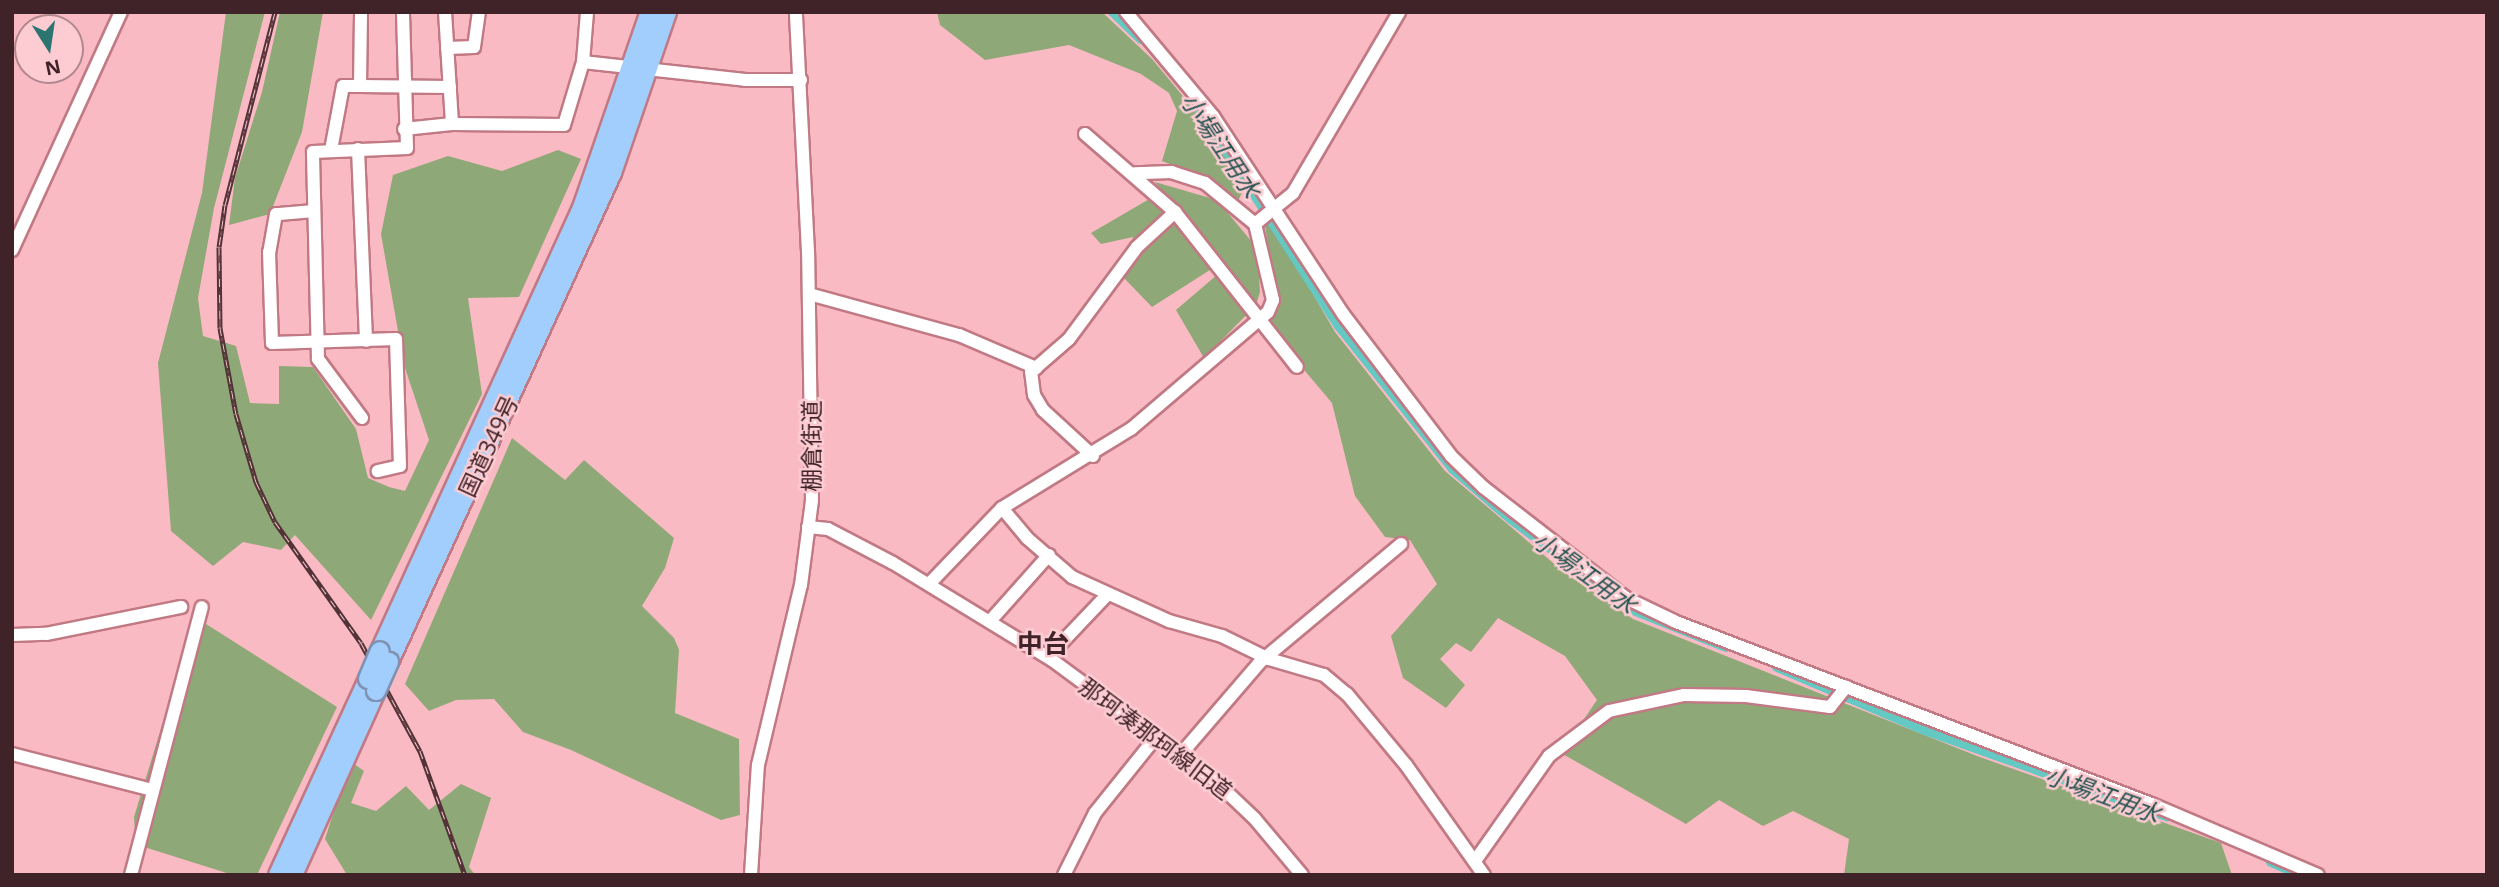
<!DOCTYPE html>
<html>
<head>
<meta charset="utf-8">
<style>
	body { margin:0 }
	#map { position:relative; width:2499px; height:887px; overflow:hidden; background:#f9bac3; font-family:"Open Sans","Noto Sans JP",sans-serif }
	div>[style] { position:absolute }
	.green>* { inset:0; background:#8fa877 }
	.canal>* { height:10px; margin:-5px; padding:0 5px; transform-origin:5px; border-radius:5px; background:#63c9c2 }
	.roads { filter:drop-shadow(2px 0 #c17984) drop-shadow(-2px 0 #c17984) drop-shadow(0 2px #c17984) drop-shadow(0 -2px #c17984) }
	.minor>* { height:12px; margin:-6px; padding:0 6px; transform-origin:6px; border-radius:6px; background:#fff }
	.highway>* { height:18px; margin:-9px; padding:0 9px; transform-origin:9px; border-radius:9px; background:#a2cefd }
	.rail>* { height:5px; margin-top:-2.5px; transform-origin:0; background:repeating-linear-gradient(90deg,#fcccd2 0 8px,#533238 0 16px); box-sizing:border-box; border-block:2px solid #533238 }
	.bridges { filter:drop-shadow(2px 0 #8092b2) drop-shadow(-2px 0 #8092b2) drop-shadow(0 2px #8092b2) drop-shadow(0 -2px #8092b2) }
	.highway-bridge>* { height:18px; margin:-9px; padding:0 9px; transform-origin:9px; border-radius:9px; background:#a2cefd }
	span { translate:-50% -50%; white-space:nowrap; text-align:center; line-height:1.15; -webkit-text-stroke:5px #fcccd2; paint-order:stroke }
	.street-label { font-size:23px; color:#402328 }
	.water-label { font-size:24px; color:#255350; font-style:italic }
	.quarter-label { font-size:26px; color:#402328; font-weight:700 }
	.frame { position:absolute; inset:0; border:14px solid #402328; pointer-events:none }
	.north { position:absolute; left:14px; top:14px; width:70px; height:70px; box-sizing:border-box; background:#fcccd2; border:2px solid #b1888e; border-radius:50%; rotate:168deg; font-size:19px; font-weight:700; line-height:28px; text-align:center; color:#402328 }
	.north::after { content:''; display:block; margin:auto; width:24px; height:32px; background:#2b7470; clip-path:polygon(50% 0,100% 100%,50% 72%,0 100%) }
</style>
</head>
<body>
<div id="map">
	<div class="green">
		<div style="clip-path:polygon(226px 12px,265px 12px,214px 208px,198px 298px,203px 336px,236px 346px,250px 403px,279px 404px,279px 366px,313px 367px,356px 429px,368px 478px,389px 487px,405px 491px,429px 440px,404px 365px,381px 234px,393px 175px,448px 156px,502px 171px,558px 150px,581px 159px,519px 297px,468px 298px,482px 394px,371px 620px,295px 535px,281px 550px,243px 542px,213px 566px,171px 531px,158px 363px,202px 193px)"></div>
		<div style="clip-path:polygon(280px 12px,323px 12px,302px 132px,270px 214px,229px 225px,235px 178px,262px 92px)"></div>
		<div style="clip-path:polygon(937px 12px,1102px 12px,1152px 59px,1201px 118px,1246px 184px,1237px 203px,1207px 179px,1162px 161px,1177px 111px,1169px 93px,1141px 74px,1069px 45px,985px 60px,940px 25px)"></div>
		<div style="clip-path:polygon(1155px 182px,1217px 200px,1257px 248px,1260px 292px,1256px 305px,1204px 358px,1176px 310px,1225px 268px)"></div>
		<div style="clip-path:polygon(1151px 198px,1178px 221px,1213px 268px,1152px 307px,1123px 277px,1133px 237px,1101px 244px,1091px 233px)"></div>
		<div style="clip-path:polygon(1271px 222px,1335px 332px,1445px 471px,1565px 573px,1633px 619px,1977px 756px,2221px 843px,2232px 875px,1844px 875px,1849px 839px,1793px 811px,1763px 826px,1719px 800px,1686px 824px,1561px 753px,1597px 700px,1565px 656px,1498px 618px,1471px 652px,1456px 643px,1440px 659px,1465px 685px,1446px 708px,1403px 678px,1391px 636px,1437px 584px,1410px 540px,1385px 537px,1355px 496px,1332px 403px,1268px 327px,1278px 303px,1265px 226px)"></div>
		<div style="clip-path:polygon(512px 438px,565px 480px,584px 460px,674px 538px,665px 568px,642px 606px,674px 638px,679px 650px,675px 713px,739px 739px,740px 815px,721px 820px,571px 750px,523px 732px,494px 699px,456px 700px,429px 711px,405px 684px)"></div>
		<div style="clip-path:polygon(195px 617px,337px 707px,257px 875px,233px 875px,141px 846px,135px 834px,134px 817px)"></div>
		<div style="clip-path:polygon(350px 761px,364px 771px,351px 803px,376px 811px,406px 786px,429px 810px,461px 784px,491px 798px,469px 867px,475px 875px,347px 875px,325px 839px)"></div>
	</div>
	<div class="canal">
		<div style="left:1113px;top:12px;width:39px;rotate:44deg"></div>
		<div style="left:1199px;top:108px;width:259px;rotate:57.3deg"></div>
		<div style="left:1339px;top:326px;width:183px;rotate:51.4deg"></div>
		<div style="left:1453px;top:469px;width:77px;rotate:40.8deg"></div>
		<div style="left:1511px;top:519px;width:150px;rotate:36.9deg"></div>
		<div style="left:1631px;top:609px;width:102px;rotate:21.8deg"></div>
		<div style="left:1777px;top:667px;width:161px;rotate:23.1deg"></div>
		<div style="left:1925px;top:730px;width:257px;rotate:19.6deg"></div>
		<div style="left:2271px;top:862px;width:33px;rotate:23deg"></div>
	</div>
	<div class="roads">
		<div class="minor">
			<div style="left:445px;top:12px;width:112px;rotate:86.4deg"></div>
			<div style="left:1126px;top:12px;width:136px;rotate:50.1deg"></div>
			<div style="left:1213px;top:116px;width:237px;rotate:56.7deg"></div>
			<div style="left:1343px;top:314px;width:178px;rotate:52.7deg"></div>
			<div style="left:1451px;top:456px;width:45px;rotate:44.1deg"></div>
			<div style="left:1483px;top:487px;width:181px;rotate:37.8deg"></div>
			<div style="left:1626px;top:598px;width:55px;rotate:25.6deg"></div>
			<div style="left:1676px;top:622px;width:512px;rotate:20.95deg"></div>
			<div style="left:2154px;top:805px;width:178px;rotate:23.1deg"></div>
			<div style="left:447px;top:48px;width:27px;rotate:-2deg"></div>
			<div style="left:474px;top:47px;width:35px;rotate:-82deg"></div>
			<div style="left:583px;top:62px;width:163px;rotate:6.3deg"></div>
			<div style="left:745px;top:80px;width:56px"></div>
			<div style="left:360px;top:86px;width:90px;rotate:0.6deg"></div>
			<div style="left:404px;top:129px;width:48px;rotate:-5.9deg"></div>
			<div style="left:452px;top:124px;width:112px;rotate:0.5deg"></div>
			<div style="left:564px;top:125px;width:66px;rotate:-73.2deg"></div>
			<div style="left:583px;top:62px;width:50px;rotate:-85.4deg"></div>
			<div style="left:1085px;top:134px;width:119px;rotate:40.9deg"></div>
			<div style="left:1175px;top:212px;width:197px;rotate:51.8deg"></div>
			<div style="left:358px;top:149px;width:192px;rotate:87.6deg"></div>
			<div style="left:331px;top:150px;width:65px;rotate:-79.4deg"></div>
			<div style="left:343px;top:86px;width:17px"></div>
			<div style="left:360px;top:86px;width:74px;rotate:-89.2deg"></div>
			<div style="left:314px;top:211px;width:38px;rotate:175deg"></div>
			<div style="left:276px;top:214px;width:39px;rotate:100deg"></div>
			<div style="left:269px;top:252px;width:91px;rotate:88.1deg"></div>
			<div style="left:272px;top:343px;width:124px;rotate:-1.8deg"></div>
			<div style="left:396px;top:339px;width:127px;rotate:88.2deg"></div>
			<div style="left:400px;top:466px;width:23px;rotate:167deg"></div>
			<div style="left:1255px;top:224px;width:49px;rotate:-39.2deg"></div>
			<div style="left:1293px;top:193px;width:210px;rotate:-59.6deg"></div>
			<div style="left:12px;top:250px;width:262px;rotate:-65.4deg"></div>
			<div style="left:809px;top:294px;width:156px;rotate:15.3deg"></div>
			<div style="left:959px;top:335px;width:84px;rotate:23.2deg"></div>
			<div style="left:362px;top:418px;width:74px;rotate:-126.7deg"></div>
			<div style="left:318px;top:359px;width:207px;rotate:-91.4deg"></div>
			<div style="left:313px;top:152px;width:94px;rotate:-2.4deg"></div>
			<div style="left:407px;top:148px;width:136px;rotate:-91.7deg"></div>
			<div style="left:1093px;top:456px;width:68px;rotate:-137.4deg"></div>
			<div style="left:1043px;top:410px;width:17px;rotate:-121deg"></div>
			<div style="left:1034px;top:395px;width:23px;rotate:-97deg"></div>
			<div style="left:1031px;top:372px;width:50px;rotate:-41deg"></div>
			<div style="left:1069px;top:339px;width:114px;rotate:-53.5deg"></div>
			<div style="left:1137px;top:247px;width:52px;rotate:-42.6deg"></div>
			<div style="left:1002px;top:508px;width:39px;rotate:50deg"></div>
			<div style="left:1027px;top:538px;width:60px;rotate:40.9deg"></div>
			<div style="left:1072px;top:577px;width:107px;rotate:24.4deg"></div>
			<div style="left:1169px;top:621px;width:55px;rotate:15.8deg"></div>
			<div style="left:1222px;top:636px;width:52px;rotate:26.1deg"></div>
			<div style="left:1269px;top:659px;width:57px;rotate:16.2deg"></div>
			<div style="left:1324px;top:675px;width:30px;rotate:40deg"></div>
			<div style="left:1347px;top:694px;width:92px;rotate:50.3deg"></div>
			<div style="left:1406px;top:765px;width:135px;rotate:54.7deg"></div>
			<div style="left:808px;top:527px;width:20px;rotate:6deg"></div>
			<div style="left:828px;top:529px;width:73px;rotate:27.6deg"></div>
			<div style="left:893px;top:563px;width:186px;rotate:31.4deg"></div>
			<div style="left:1052px;top:660px;width:199px;rotate:36.4deg"></div>
			<div style="left:1212px;top:778px;width:59px;rotate:43.6deg"></div>
			<div style="left:1255px;top:819px;width:73px;rotate:50deg"></div>
			<div style="left:930px;top:583px;width:104px;rotate:-46.2deg"></div>
			<div style="left:1002px;top:508px;width:151px;rotate:-31.5deg"></div>
			<div style="left:1131px;top:429px;width:180px;rotate:-40.5deg"></div>
			<div style="left:1268px;top:312px;width:13px;rotate:-67deg"></div>
			<div style="left:1273px;top:300px;width:78px;rotate:-103.3deg"></div>
			<div style="left:1255px;top:224px;width:65px;rotate:-140.6deg"></div>
			<div style="left:1205px;top:183px;width:35px;rotate:-162deg"></div>
			<div style="left:1172px;top:172px;width:37px;rotate:178deg"></div>
			<div style="left:991px;top:620px;width:87px;rotate:-48.3deg"></div>
			<div style="left:12px;top:635px;width:34px;rotate:-2deg"></div>
			<div style="left:46px;top:634px;width:138px;rotate:-11.3deg"></div>
			<div style="left:1048px;top:657px;width:86px;rotate:-46.4deg"></div>
			<div style="left:12px;top:754px;width:145px;rotate:14.4deg"></div>
			<div style="left:1181px;top:754px;width:121px;rotate:-49.3deg"></div>
			<div style="left:1260px;top:662px;width:184px;rotate:-39.9deg"></div>
			<div style="left:1475px;top:861px;width:128px;rotate:-54.8deg"></div>
			<div style="left:1549px;top:756px;width:75px;rotate:-36.9deg"></div>
			<div style="left:1609px;top:711px;width:77px;rotate:-12deg"></div>
			<div style="left:1684px;top:695px;width:62px;rotate:0.9deg"></div>
			<div style="left:1746px;top:696px;width:85px;rotate:7.5deg"></div>
			<div style="left:1830px;top:707px;width:26px;rotate:-51deg"></div>
			<div style="left:131px;top:875px;width:277px;rotate:-75.2deg"></div>
			<div style="left:751px;top:875px;width:110px;rotate:-86.4deg"></div>
			<div style="left:758px;top:765px;width:185px;rotate:-76.6deg"></div>
			<div style="left:801px;top:585px;width:86px;rotate:-82.6deg"></div>
			<div style="left:812px;top:500px;width:248px;rotate:-90.9deg"></div>
			<div style="left:808px;top:252px;width:240px;rotate:-92.9deg"></div>
			<div style="left:1064px;top:875px;width:69px;rotate:-63.4deg"></div>
			<div style="left:1095px;top:813px;width:99px;rotate:-51.2deg"></div>
		</div>
		<div class="highway">
			<div style="left:380px;top:651px;width:490px;rotate:-65.5deg"></div>
			<div style="left:583px;top:205px;width:204px;rotate:-70.9deg"></div>
			<div style="left:389px;top:662px;width:537px;rotate:-65.49deg"></div>
			<div style="left:612px;top:173px;width:170px;rotate:-71.1deg"></div>
			<div style="left:278px;top:875px;width:216px;rotate:-65.3deg"></div>
			<div style="left:293px;top:875px;width:202px;rotate:-65.7deg"></div>
		</div>
	</div>
	<div class="rail">
		<div style="left:275px;top:12px;width:199px;rotate:104.5deg"></div>
		<div style="left:225px;top:205px;width:42px;rotate:98.1deg"></div>
		<div style="left:219px;top:247px;width:81px;rotate:89.3deg"></div>
		<div style="left:220px;top:328px;width:87px;rotate:79.5deg"></div>
		<div style="left:236px;top:414px;width:71px;rotate:73.6deg"></div>
		<div style="left:256px;top:482px;width:44px;rotate:64.6deg"></div>
		<div style="left:275px;top:522px;width:148px;rotate:54.6deg"></div>
		<div style="left:361px;top:643px;width:123px;rotate:61.4deg"></div>
		<div style="left:420px;top:751px;width:132px;rotate:70.1deg"></div>
	</div>
	<div class="bridges">
		<div class="highway-bridge">
			<div style="left:368px;top:679px;width:30px;rotate:-67deg"></div>
			<div style="left:376px;top:691px;width:32px;rotate:-66deg"></div>
		</div>
	</div>
	<div class="street-label">
		<span style="left:488px;top:446px;rotate:-65deg">国道349号</span>
		<span style="left:811px;top:446px;rotate:-90deg">棚倉街道</span>
		<span style="left:1156px;top:738px;rotate:37deg">那珂湊那珂線旧道</span>
	</div>
	<div class="water-label">
		<span style="left:1221px;top:145px;rotate:56deg">小場江用水</span>
		<span style="left:1585px;top:572px;rotate:36deg">小場江用水</span>
		<span style="left:2103px;top:794px;rotate:20deg">小場江用水</span>
	</div>
	<div class="quarter-label">
		<span style="left:1043px;top:644px">中台</span>
	</div>
	<div class="frame"></div>
	<div class="north">N</div>
</div>
</body>
</html>
